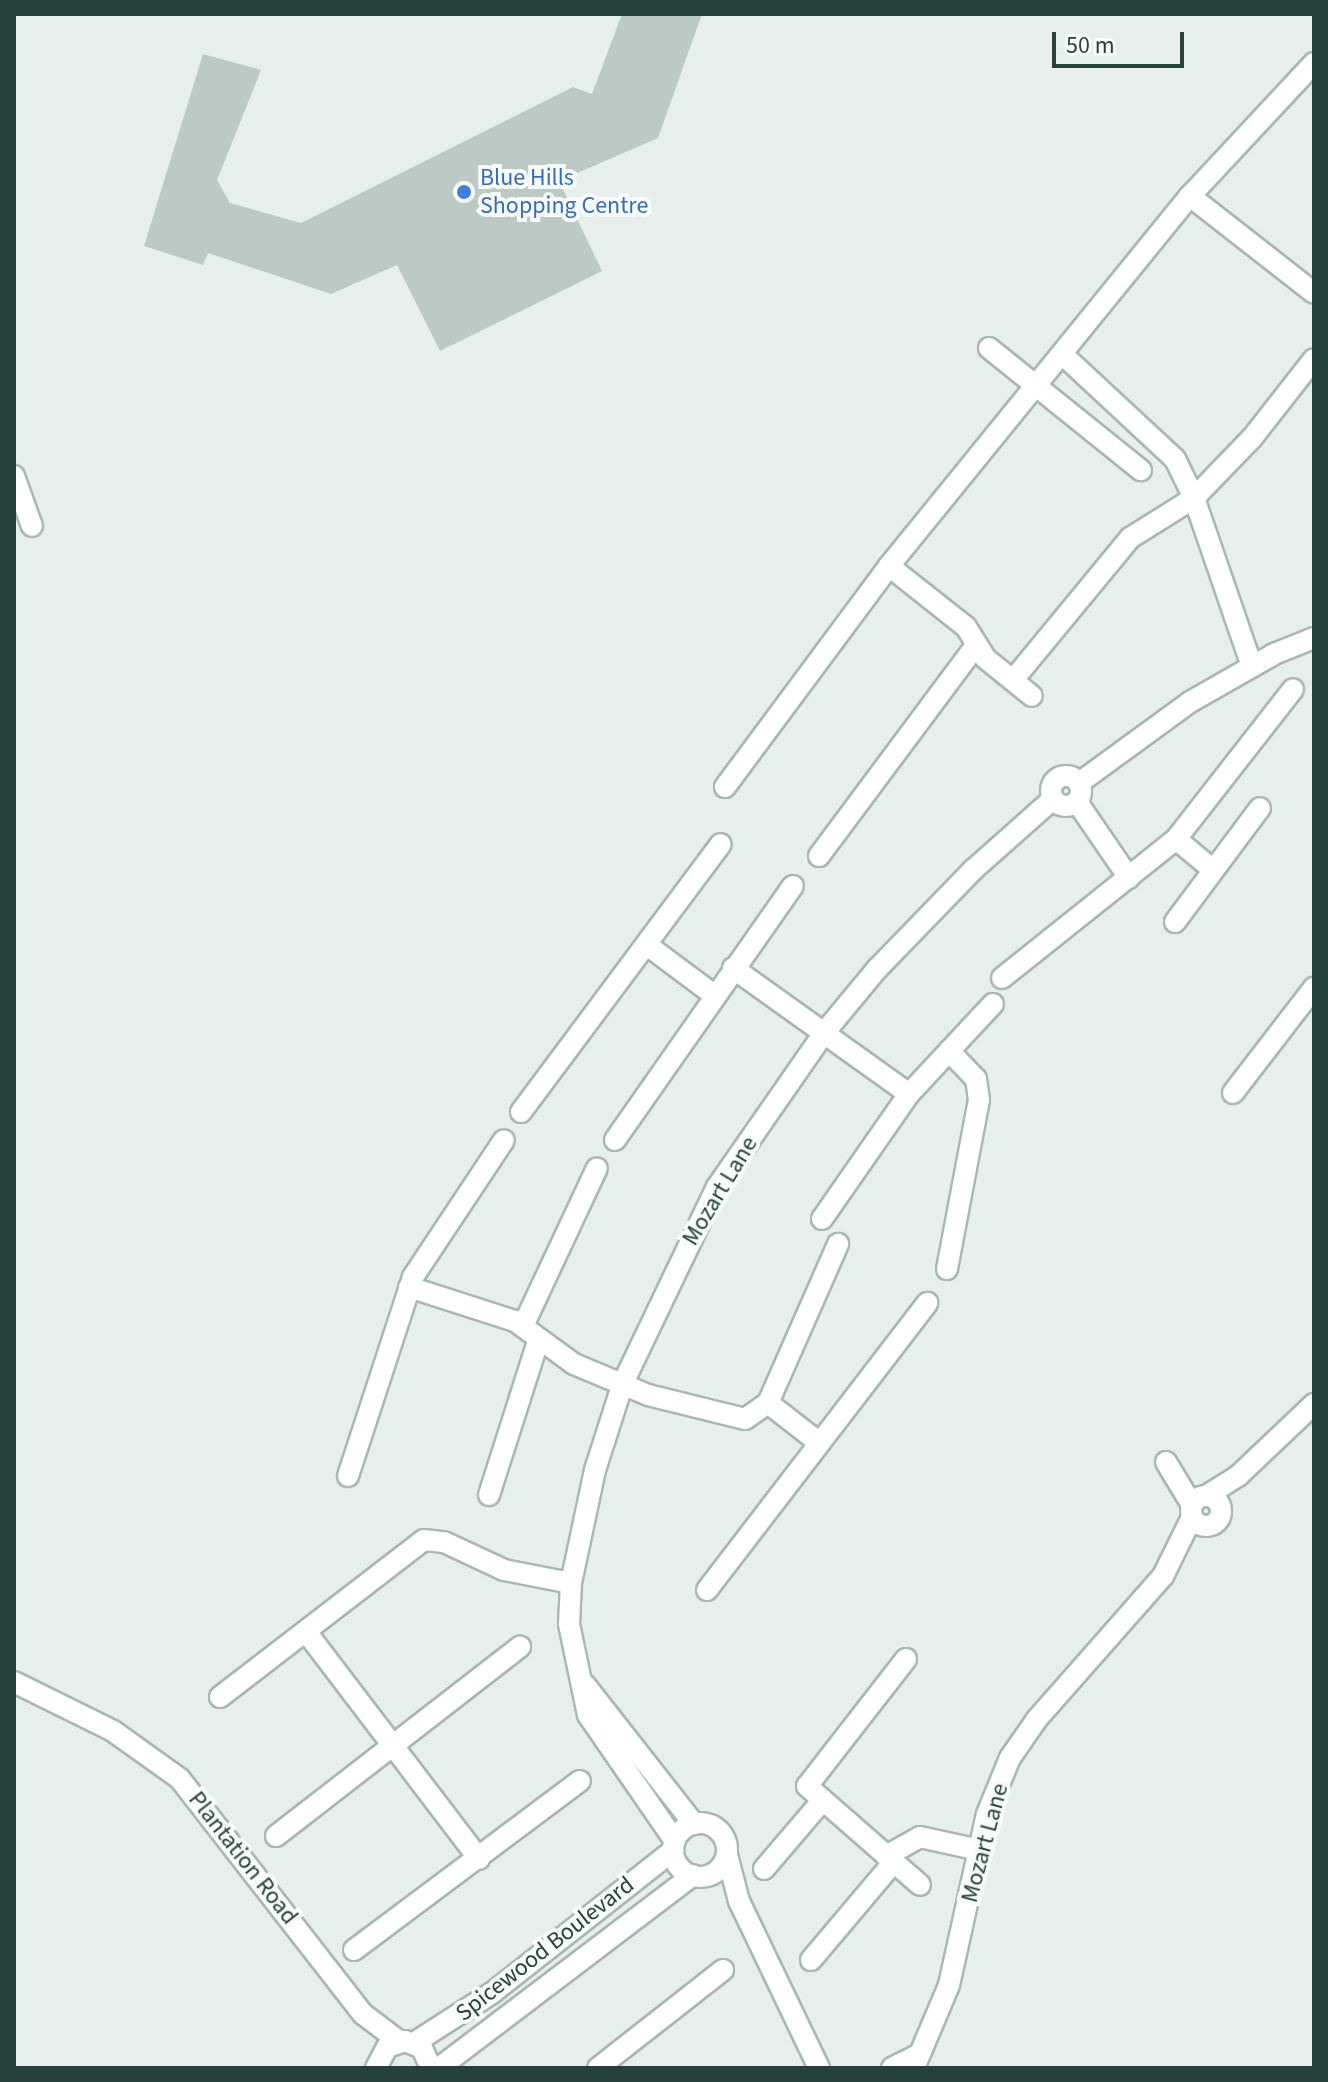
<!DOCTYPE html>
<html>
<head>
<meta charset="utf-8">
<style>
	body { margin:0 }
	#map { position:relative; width:1328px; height:2082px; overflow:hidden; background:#e6efeb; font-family:"Source Sans 3",sans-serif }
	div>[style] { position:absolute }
	.building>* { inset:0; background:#bbcac4 }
	.roads { filter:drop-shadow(2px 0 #a8b8b2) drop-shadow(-2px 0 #a8b8b2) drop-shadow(0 2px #a8b8b2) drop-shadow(0 -2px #a8b8b2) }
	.minor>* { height:20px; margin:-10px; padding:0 10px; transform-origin:10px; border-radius:10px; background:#fff }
	.minor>.ring { margin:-10px; padding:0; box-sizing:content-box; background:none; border:20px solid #fff; border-radius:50% }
	.dots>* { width:22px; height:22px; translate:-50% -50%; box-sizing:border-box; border:4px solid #f7fbf9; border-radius:50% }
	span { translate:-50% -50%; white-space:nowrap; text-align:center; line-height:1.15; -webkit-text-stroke:8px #f7fbf9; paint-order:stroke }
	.shop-label { font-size:24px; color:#366cbe }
	.left { translate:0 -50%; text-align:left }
	.street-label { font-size:24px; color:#24423a }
	.frame { position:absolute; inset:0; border:16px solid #24423a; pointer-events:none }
	.scale { position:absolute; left:1052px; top:32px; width:132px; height:36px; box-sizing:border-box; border:4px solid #24423a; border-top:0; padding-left:10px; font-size:24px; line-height:28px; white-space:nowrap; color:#24423a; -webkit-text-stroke:6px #f7fbf9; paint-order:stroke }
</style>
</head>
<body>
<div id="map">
	<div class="building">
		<div style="clip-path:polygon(622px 14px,702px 14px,658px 138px,559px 181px,602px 271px,440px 351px,397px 265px,331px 294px,208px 253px,203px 265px,144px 246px,203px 54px,261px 70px,217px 180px,230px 203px,301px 223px,573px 87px,592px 94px)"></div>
	</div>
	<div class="roads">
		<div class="minor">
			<div style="left:1190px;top:196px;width:182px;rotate:-47deg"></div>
			<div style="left:989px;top:348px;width:195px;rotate:38.8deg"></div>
			<div style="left:1062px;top:354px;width:154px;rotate:42.9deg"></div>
			<div style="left:1175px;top:459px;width:43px;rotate:64deg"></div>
			<div style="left:1194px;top:498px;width:178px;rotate:71deg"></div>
			<div style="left:14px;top:476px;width:53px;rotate:70.2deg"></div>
			<div style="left:889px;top:566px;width:98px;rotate:38.4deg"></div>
			<div style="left:966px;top:627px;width:36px;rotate:58deg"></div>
			<div style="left:985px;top:658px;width:60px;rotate:39deg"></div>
			<div style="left:1013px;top:680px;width:184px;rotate:-50.5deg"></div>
			<div style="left:1130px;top:538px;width:75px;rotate:-32deg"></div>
			<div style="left:1194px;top:498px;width:83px;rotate:-46deg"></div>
			<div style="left:1252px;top:438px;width:100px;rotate:-51.9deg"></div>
			<div class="ring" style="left:1051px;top:776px;width:10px;height:10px"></div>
			<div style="left:1079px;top:783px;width:137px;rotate:-36.1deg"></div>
			<div style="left:1190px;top:702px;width:97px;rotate:-29.7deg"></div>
			<div style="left:1274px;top:654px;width:43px;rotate:-21.8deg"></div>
			<div style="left:725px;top:787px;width:275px;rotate:-53.4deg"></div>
			<div style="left:889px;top:566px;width:477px;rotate:-50.9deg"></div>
			<div style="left:1190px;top:196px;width:157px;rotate:38deg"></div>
			<div style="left:1077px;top:802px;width:92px;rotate:55.6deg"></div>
			<div style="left:1176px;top:839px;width:47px;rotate:39.8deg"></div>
			<div style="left:819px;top:856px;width:264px;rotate:-53.3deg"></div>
			<div style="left:1175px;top:922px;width:142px;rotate:-53.3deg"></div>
			<div style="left:647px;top:945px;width:84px;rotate:36.7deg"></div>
			<div style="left:733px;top:968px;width:216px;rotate:35.6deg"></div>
			<div style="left:1002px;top:978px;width:223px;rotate:-38.6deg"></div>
			<div style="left:1176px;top:839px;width:190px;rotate:-52deg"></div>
			<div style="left:1233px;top:1093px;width:133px;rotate:-52.4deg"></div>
			<div style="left:521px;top:1112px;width:334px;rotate:-53.3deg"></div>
			<div style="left:615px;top:1140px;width:310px;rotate:-55deg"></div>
			<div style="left:822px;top:1219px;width:152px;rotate:-55.2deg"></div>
			<div style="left:909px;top:1094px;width:123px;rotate:-47deg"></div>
			<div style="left:947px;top:1269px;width:172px;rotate:-79.3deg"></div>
			<div style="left:979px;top:1100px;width:21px;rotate:-98deg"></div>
			<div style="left:976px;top:1079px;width:39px;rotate:-134deg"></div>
			<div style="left:409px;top:1287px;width:111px;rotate:17.8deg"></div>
			<div style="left:515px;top:1321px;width:73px;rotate:36.1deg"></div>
			<div style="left:574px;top:1364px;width:80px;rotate:22.7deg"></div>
			<div style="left:648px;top:1395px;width:100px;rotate:13.9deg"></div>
			<div style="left:745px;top:1419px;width:28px;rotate:-35deg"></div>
			<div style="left:768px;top:1403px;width:174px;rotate:-66.2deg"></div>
			<div style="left:523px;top:1326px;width:174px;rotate:-64.9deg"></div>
			<div style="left:768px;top:1403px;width:62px;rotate:37.8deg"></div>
			<div style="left:1166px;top:1462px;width:50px;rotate:58.8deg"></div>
			<div style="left:348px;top:1476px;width:209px;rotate:-71.9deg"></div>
			<div style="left:413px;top:1277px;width:164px;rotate:-56.4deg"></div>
			<div style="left:489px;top:1495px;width:162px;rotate:-72.3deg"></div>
			<div class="ring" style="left:1191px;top:1496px;width:10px;height:10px"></div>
			<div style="left:1206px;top:1496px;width:38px;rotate:-32deg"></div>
			<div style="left:1238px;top:1476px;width:105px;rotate:-43.5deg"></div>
			<div style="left:707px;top:1590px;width:362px;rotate:-52.5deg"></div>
			<div style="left:307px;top:1633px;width:284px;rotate:52.7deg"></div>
			<div style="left:906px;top:1659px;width:161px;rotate:127.9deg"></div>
			<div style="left:807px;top:1786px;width:150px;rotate:41.2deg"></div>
			<div style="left:14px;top:1682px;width:110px;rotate:26.3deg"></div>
			<div style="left:113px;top:1731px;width:82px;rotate:35.6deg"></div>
			<div style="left:180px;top:1779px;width:298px;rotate:52.1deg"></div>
			<div style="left:363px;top:2014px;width:46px;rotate:37.1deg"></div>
			<div style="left:585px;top:1685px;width:177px;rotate:51.9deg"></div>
			<div style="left:220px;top:1697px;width:257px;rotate:-37.6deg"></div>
			<div style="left:424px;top:1540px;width:20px;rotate:6deg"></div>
			<div style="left:444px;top:1542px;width:66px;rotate:25deg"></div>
			<div style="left:504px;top:1570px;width:68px;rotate:11deg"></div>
			<div class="ring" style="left:673px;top:1823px;width:34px;height:34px"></div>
			<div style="left:276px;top:1836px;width:309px;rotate:-37.8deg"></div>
			<div style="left:675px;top:1841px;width:153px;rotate:-124.6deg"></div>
			<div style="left:588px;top:1715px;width:93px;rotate:-101.8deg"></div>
			<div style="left:569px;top:1624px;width:41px;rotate:-87.2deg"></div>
			<div style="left:571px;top:1583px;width:116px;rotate:-78deg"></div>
			<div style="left:595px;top:1470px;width:91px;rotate:-72.2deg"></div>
			<div style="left:623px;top:1383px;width:217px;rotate:-64.4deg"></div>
			<div style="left:717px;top:1187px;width:188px;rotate:-55.2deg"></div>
			<div style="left:824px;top:1033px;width:83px;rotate:-50.4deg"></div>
			<div style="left:877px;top:969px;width:138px;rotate:-45.9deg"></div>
			<div style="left:973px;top:870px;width:107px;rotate:-41.6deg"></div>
			<div style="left:727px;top:1855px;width:48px;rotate:75.4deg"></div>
			<div style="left:739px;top:1901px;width:185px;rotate:64.4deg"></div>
			<div style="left:886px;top:1856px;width:39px;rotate:-29deg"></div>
			<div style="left:920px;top:1837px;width:60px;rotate:12.4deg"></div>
			<div style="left:764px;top:1869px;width:89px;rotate:-49.5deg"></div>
			<div style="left:354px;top:1950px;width:282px;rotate:-36.8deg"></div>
			<div style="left:811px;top:1960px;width:127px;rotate:-49.8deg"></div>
			<div style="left:414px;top:2043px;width:93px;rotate:-32.7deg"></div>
			<div style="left:492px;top:1993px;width:231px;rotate:-38.2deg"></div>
			<div style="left:376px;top:2068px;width:24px;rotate:-62deg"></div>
			<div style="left:387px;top:2047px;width:19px;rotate:-18deg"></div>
			<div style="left:405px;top:2041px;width:18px;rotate:22deg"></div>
			<div style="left:422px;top:2048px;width:22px;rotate:66deg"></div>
			<div style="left:439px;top:2068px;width:319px;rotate:-37.2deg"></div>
			<div style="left:598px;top:2068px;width:159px;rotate:-38.1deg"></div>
			<div style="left:892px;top:2068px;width:28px;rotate:-27deg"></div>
			<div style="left:914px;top:2068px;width:90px;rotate:-67.1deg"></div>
			<div style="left:949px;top:1985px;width:175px;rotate:-77.5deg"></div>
			<div style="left:987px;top:1814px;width:61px;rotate:-67.7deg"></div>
			<div style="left:1010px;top:1758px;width:47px;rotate:-55.3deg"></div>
			<div style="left:1037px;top:1719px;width:191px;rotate:-48.6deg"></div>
			<div style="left:1163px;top:1576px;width:66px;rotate:-63.8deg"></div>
		</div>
	</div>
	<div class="dots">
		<div style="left:464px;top:192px;background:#3f7fe0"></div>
	</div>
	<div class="shop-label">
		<span class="left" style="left:480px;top:192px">Blue Hills<br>Shopping Centre</span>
	</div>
	<div class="street-label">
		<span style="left:720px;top:1191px;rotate:-59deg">Mozart Lane</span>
		<span style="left:985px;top:1843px;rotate:-75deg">Mozart Lane</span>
		<span style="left:243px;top:1858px;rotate:52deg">Plantation Road</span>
		<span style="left:545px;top:1949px;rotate:-38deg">Spicewood Boulevard</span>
	</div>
	<div class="frame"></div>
	<div class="scale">50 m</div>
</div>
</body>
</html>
